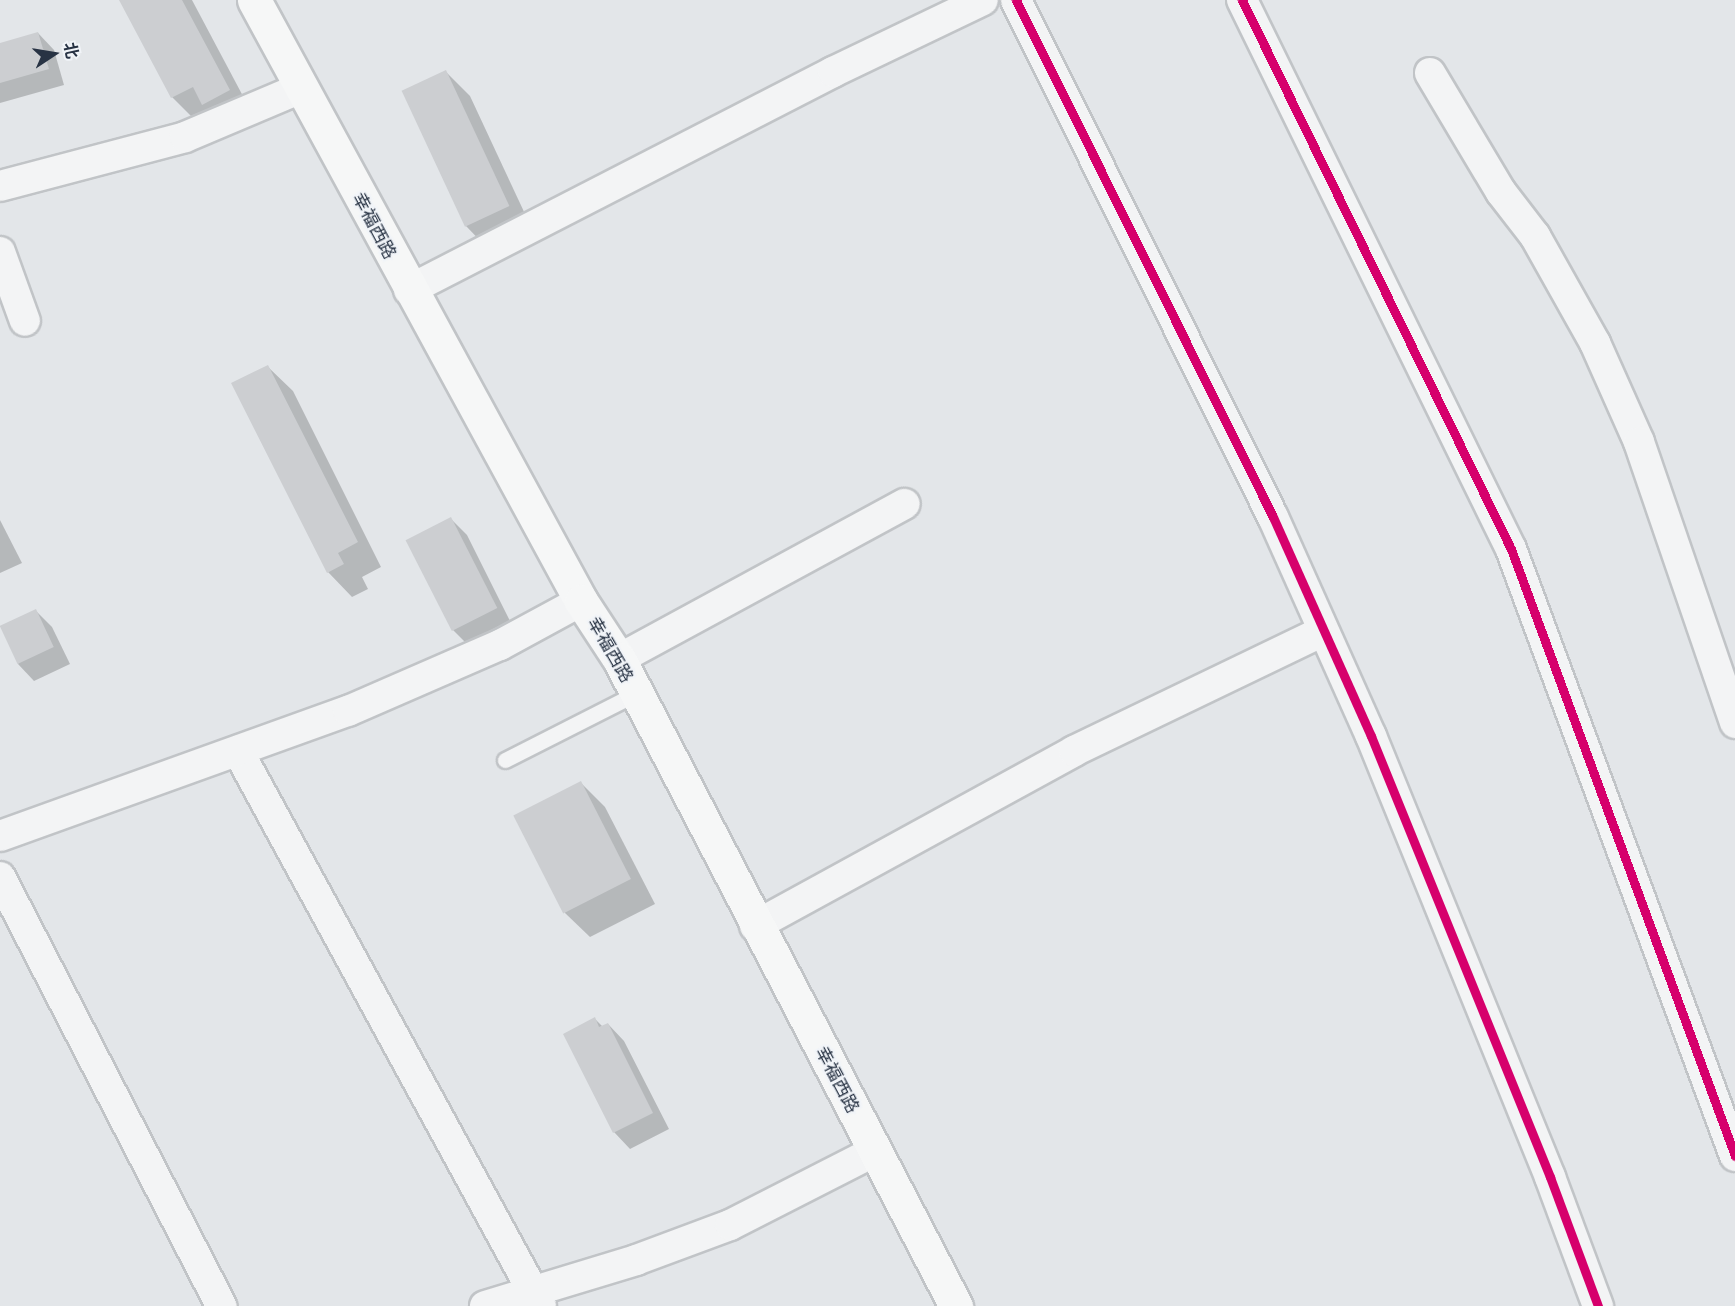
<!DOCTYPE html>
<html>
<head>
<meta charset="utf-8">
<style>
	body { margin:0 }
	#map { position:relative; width:1735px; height:1306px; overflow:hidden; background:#e3e6e9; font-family:"PT Sans Narrow","Noto Sans SC",sans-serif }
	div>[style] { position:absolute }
	.shadow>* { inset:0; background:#0003 }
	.building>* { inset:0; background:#ccced1; transform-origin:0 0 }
	.roads { filter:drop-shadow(2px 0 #c1c4c7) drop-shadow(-2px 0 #c1c4c7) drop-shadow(0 2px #c1c4c7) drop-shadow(0 -2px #c1c4c7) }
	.lane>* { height:15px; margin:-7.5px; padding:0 7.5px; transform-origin:7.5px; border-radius:7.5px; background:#f3f4f5 }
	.street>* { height:30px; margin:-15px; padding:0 15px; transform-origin:15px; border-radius:15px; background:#f3f4f5 }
	.primary>* { height:33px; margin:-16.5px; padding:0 16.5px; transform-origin:16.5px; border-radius:16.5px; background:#f6f7f7 }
	.cycleway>* { height:9px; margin:-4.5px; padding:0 4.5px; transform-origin:4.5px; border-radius:4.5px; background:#d6006c }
	span { translate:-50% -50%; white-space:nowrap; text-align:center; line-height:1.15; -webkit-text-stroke:4.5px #f1f4f8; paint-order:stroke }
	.street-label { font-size:18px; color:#283344 }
	.north { position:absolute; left:24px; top:24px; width:60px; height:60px; -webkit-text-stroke:4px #f1f4f8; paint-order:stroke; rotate:78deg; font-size:16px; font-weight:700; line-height:24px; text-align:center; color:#283344 }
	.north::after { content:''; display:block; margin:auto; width:21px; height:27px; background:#283344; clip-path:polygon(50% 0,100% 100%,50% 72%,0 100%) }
</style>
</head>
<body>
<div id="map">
	<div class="shadow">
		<div style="clip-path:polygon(120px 0,192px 0,253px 115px,197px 122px,172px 97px)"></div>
		<div style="clip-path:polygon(38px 33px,54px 50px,64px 85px,0 103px,0 44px)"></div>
		<div style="clip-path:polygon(446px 72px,470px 96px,533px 231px,490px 251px,466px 226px)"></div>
		<div style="clip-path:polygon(268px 367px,293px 391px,381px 567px,362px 577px,368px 589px,352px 597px,328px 572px)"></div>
		<div style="clip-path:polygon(451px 519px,467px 535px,512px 625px,470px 647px,453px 630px)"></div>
		<div style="clip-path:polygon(0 520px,22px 563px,0 573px)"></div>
		<div style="clip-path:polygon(36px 611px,52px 627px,70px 664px,34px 681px,18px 664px)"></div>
		<div style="clip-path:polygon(581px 783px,605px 807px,655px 904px,590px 937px,565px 913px)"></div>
		<div style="clip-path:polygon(595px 1019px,603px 1027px,608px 1024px,624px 1041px,669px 1129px,630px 1149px,614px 1132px)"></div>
	</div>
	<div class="building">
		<div style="clip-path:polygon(119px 0,182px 0,230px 90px,202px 105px,193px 87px,171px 98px)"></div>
		<div style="clip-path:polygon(38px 32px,49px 69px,0 83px,0 43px)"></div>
		<div style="left:446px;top:70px;width:150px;height:49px;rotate:65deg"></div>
		<div style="clip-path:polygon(268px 365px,358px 542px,338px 553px,344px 564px,327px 573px,231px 383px)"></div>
		<div style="left:451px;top:517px;width:102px;height:51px;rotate:63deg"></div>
		<div style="left:36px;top:609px;width:42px;height:40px;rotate:65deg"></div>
		<div style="left:581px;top:781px;width:110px;height:76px;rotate:63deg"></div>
		<div style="clip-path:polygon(595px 1017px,599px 1027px,608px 1023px,653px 1113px,613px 1133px,563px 1034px)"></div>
	</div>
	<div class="roads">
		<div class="lane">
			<div style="left:505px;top:760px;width:146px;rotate:-26.9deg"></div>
		</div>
		<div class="street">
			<div style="left:1016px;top:0;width:577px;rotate:63.57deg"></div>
			<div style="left:1273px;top:517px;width:240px;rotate:65.9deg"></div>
			<div style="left:1371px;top:736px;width:476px;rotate:67.9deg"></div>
			<div style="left:1550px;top:1177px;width:138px;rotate:69.6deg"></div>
			<div style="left:1242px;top:0;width:611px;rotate:63.9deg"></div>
			<div style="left:1511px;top:549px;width:647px;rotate:69.74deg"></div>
			<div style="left:1430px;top:73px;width:139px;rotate:59.2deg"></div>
			<div style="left:1501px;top:192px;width:56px;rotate:52.3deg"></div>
			<div style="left:1535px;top:236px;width:123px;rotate:60.7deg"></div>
			<div style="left:1595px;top:343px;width:108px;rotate:66deg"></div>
			<div style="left:1639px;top:442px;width:297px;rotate:71.1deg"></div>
			<div style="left:0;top:186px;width:191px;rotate:-14.8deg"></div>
			<div style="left:185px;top:137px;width:126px;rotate:-22.9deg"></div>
			<div style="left:0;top:252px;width:73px;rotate:70.1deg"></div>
			<div style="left:409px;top:290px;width:477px;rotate:-27.2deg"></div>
			<div style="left:833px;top:72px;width:166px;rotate:-25.6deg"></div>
			<div style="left:619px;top:659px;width:325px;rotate:-28.5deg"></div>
			<div style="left:238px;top:751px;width:632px;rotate:61.37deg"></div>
			<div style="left:0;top:836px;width:370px;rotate:-19.8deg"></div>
			<div style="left:348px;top:711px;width:166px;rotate:-23.5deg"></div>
			<div style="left:500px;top:645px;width:92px;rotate:-28.5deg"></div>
			<div style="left:0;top:877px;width:483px;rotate:62.7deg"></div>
			<div style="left:755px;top:926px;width:364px;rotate:-28.7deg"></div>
			<div style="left:1074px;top:751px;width:276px;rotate:-25.7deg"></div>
			<div style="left:485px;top:1306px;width:158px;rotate:-16.9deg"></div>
			<div style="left:636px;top:1260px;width:100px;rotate:-20.4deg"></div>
			<div style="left:730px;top:1225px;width:163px;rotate:-27deg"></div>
		</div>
		<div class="primary">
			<div style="left:254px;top:0;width:684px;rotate:61.45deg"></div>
			<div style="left:581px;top:601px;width:69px;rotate:56.8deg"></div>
			<div style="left:619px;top:659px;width:730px;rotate:62.49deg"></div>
		</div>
	</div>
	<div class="cycleway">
		<div style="left:1016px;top:0;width:577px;rotate:63.57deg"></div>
		<div style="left:1273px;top:517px;width:240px;rotate:65.9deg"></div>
		<div style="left:1371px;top:736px;width:476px;rotate:67.9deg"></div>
		<div style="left:1550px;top:1177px;width:138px;rotate:69.6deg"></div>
		<div style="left:1242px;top:0;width:611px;rotate:63.9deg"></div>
		<div style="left:1511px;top:549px;width:647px;rotate:69.74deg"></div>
	</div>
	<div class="street-label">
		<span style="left:374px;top:226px;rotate:62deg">幸福西路</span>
		<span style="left:610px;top:650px;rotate:60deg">幸福西路</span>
		<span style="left:837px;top:1080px;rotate:62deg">幸福西路</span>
	</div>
	<div class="north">北</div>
</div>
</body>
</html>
